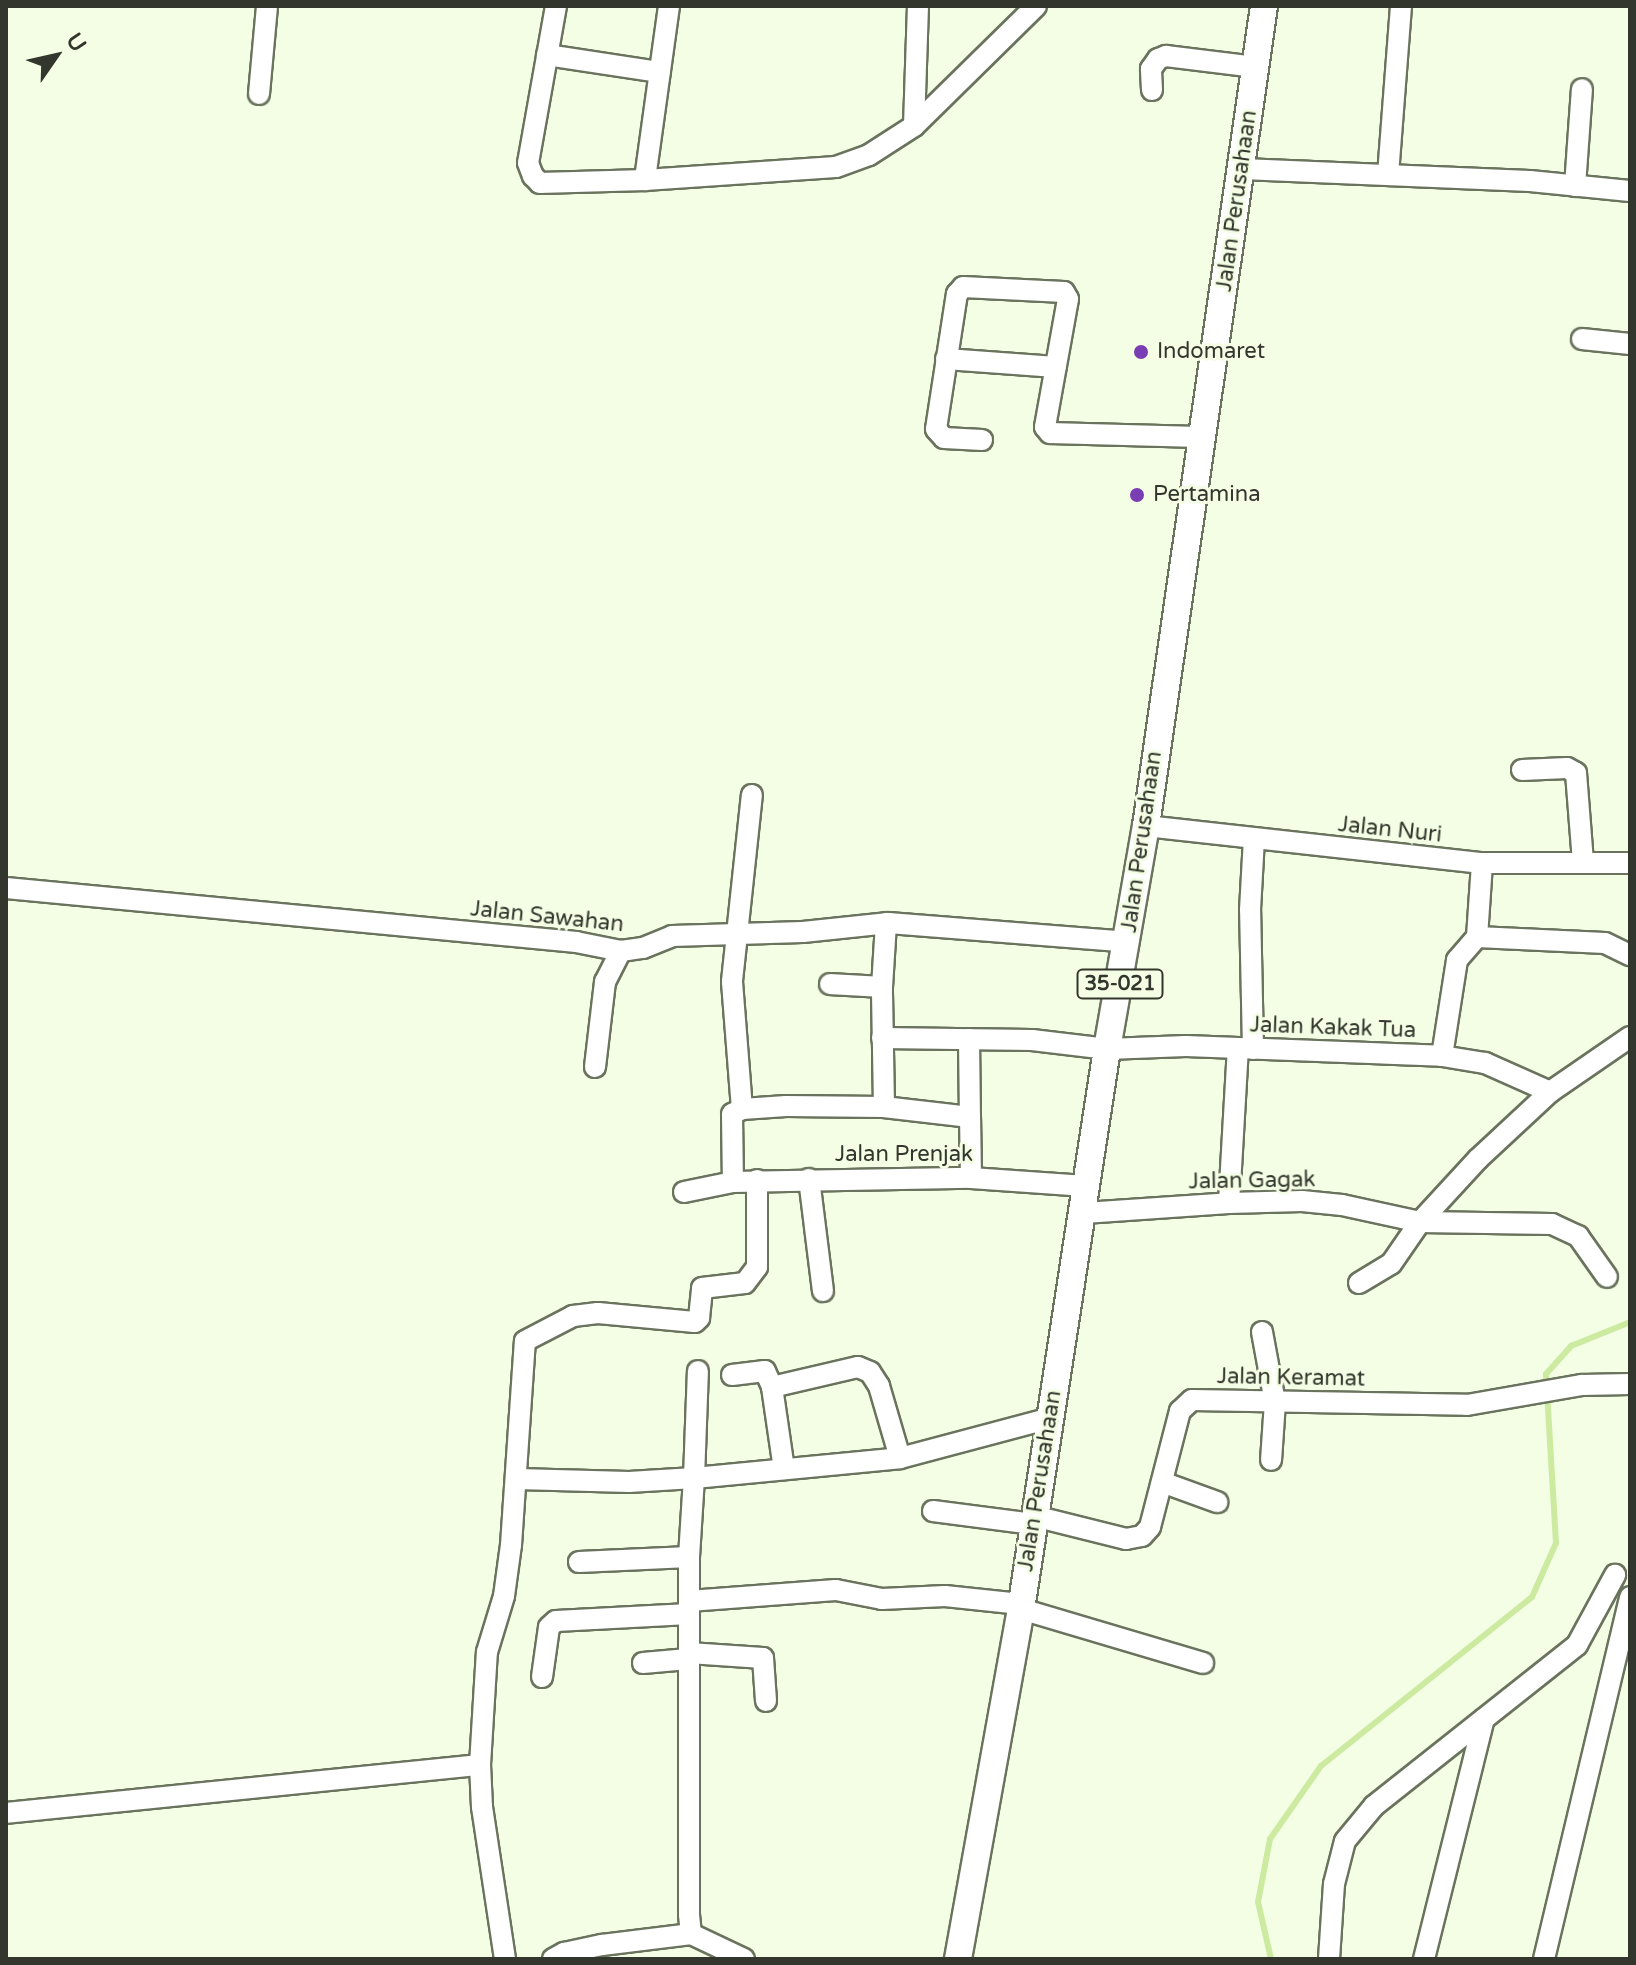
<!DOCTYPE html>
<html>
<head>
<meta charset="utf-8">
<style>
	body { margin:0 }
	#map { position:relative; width:1636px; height:1965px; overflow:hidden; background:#f3fee5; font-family:"Varela Round",sans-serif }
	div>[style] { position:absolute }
	.stream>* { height:6px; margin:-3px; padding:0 3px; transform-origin:3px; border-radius:3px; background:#cceaa0 }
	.roads { filter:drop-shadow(2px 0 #6a735d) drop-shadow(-2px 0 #6a735d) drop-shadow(0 2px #6a735d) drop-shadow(0 -2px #6a735d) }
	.minor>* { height:20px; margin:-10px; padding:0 10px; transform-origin:10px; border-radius:10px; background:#fff }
	.major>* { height:26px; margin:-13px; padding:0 13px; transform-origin:13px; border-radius:13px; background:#fff }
	.dots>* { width:22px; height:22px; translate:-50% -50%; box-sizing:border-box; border:4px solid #f3fee5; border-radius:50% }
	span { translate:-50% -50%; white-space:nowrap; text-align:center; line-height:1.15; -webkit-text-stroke:6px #f3fee5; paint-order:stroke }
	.shield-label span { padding:2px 6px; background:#f3fee5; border:2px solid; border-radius:6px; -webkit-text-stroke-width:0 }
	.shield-label { font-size:20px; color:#32362c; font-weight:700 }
	.street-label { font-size:22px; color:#32362c }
	.poi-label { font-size:22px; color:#32362c }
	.left { translate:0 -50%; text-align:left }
	.frame { position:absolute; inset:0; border:8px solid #32362c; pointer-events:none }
	.north { position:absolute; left:16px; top:16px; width:80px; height:80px; -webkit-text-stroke:6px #f3fee5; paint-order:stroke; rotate:56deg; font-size:22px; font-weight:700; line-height:32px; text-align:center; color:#32362c }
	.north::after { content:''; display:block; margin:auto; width:28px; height:36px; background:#32362c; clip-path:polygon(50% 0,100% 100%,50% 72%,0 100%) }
</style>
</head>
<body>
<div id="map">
	<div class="stream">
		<div style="left:1271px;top:1959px;width:58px;rotate:-102.8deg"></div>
		<div style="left:1258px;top:1902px;width:64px;rotate:-79.2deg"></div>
		<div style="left:1270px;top:1839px;width:89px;rotate:-55.1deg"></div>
		<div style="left:1321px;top:1766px;width:270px;rotate:-38.7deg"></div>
		<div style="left:1532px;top:1597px;width:59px;rotate:-66deg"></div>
		<div style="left:1556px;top:1543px;width:169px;rotate:-93.4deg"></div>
		<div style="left:1546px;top:1374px;width:38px;rotate:-48deg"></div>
		<div style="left:1571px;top:1346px;width:64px;rotate:-22.1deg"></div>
	</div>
	<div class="roads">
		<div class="minor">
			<div style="left:556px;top:6px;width:159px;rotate:100.1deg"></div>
			<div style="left:528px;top:163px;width:14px;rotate:69deg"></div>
			<div style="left:533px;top:176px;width:10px;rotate:45deg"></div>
			<div style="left:540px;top:183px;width:105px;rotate:-1.6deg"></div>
			<div style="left:669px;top:6px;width:176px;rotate:97.9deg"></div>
			<div style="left:645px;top:180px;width:191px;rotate:-3.9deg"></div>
			<div style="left:836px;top:167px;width:35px;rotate:-20deg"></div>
			<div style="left:869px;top:155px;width:54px;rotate:-32.8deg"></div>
			<div style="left:914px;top:126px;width:171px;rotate:-44.5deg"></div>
			<div style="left:547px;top:55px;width:114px;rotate:8.6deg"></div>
			<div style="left:1152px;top:90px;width:21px;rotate:-93deg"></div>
			<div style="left:1151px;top:69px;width:12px;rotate:-55deg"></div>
			<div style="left:1158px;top:59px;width:9px;rotate:-21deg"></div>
			<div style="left:1166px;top:56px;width:90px;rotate:7deg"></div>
			<div style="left:259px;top:94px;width:88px;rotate:-84.8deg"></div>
			<div style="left:914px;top:126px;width:120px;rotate:-88.1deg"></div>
			<div style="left:1242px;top:169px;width:288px;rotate:2.4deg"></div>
			<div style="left:1530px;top:181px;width:100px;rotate:5.7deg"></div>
			<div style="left:1388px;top:175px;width:169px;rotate:-85.6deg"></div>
			<div style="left:1575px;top:186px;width:97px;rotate:-85.9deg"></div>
			<div style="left:1582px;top:339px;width:48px;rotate:5.9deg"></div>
			<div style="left:946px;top:359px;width:110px;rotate:4.2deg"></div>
			<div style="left:982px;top:440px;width:38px;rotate:-177deg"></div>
			<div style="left:944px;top:438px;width:12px;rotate:-132deg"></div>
			<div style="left:936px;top:429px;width:137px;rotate:-81.2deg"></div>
			<div style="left:957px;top:294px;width:9px;rotate:-49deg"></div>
			<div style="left:963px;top:287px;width:101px;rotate:2.8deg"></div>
			<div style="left:1064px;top:292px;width:8px;rotate:60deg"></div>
			<div style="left:1068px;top:299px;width:130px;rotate:100.2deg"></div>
			<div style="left:1045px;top:427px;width:8px;rotate:50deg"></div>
			<div style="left:1050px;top:433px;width:149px;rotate:1.5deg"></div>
			<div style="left:1522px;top:770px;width:45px;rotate:-2.5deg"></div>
			<div style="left:1567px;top:768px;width:10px;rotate:29deg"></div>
			<div style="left:1576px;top:773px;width:88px;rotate:85.5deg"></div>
			<div style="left:1146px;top:826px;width:338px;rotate:6.3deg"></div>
			<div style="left:1482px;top:863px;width:148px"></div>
			<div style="left:6px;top:888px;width:573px;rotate:5.41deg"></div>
			<div style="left:576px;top:942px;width:46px;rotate:11.3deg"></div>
			<div style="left:621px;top:951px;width:22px;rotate:-8deg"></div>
			<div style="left:643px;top:948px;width:31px;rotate:-22deg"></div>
			<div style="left:672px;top:936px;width:131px;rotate:-1.7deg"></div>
			<div style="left:803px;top:932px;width:86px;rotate:-6deg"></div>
			<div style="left:889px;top:923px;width:240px;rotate:4.5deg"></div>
			<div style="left:1477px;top:937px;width:128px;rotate:2.7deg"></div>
			<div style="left:1605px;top:943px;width:28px;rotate:26deg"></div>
			<div style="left:830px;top:984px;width:52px;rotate:3.3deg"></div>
			<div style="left:882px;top:1038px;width:150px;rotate:0.8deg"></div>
			<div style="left:1032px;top:1040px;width:76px;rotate:6.8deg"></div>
			<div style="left:1107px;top:1049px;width:79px;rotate:-2.2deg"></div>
			<div style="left:1186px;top:1046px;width:256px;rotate:2.2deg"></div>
			<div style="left:1442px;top:1056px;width:44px;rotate:9.2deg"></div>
			<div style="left:1485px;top:1063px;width:71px;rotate:24deg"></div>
			<div style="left:969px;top:1039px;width:78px;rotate:89.3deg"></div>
			<div style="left:1253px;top:1049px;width:139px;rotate:-91.2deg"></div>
			<div style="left:1250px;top:910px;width:71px;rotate:-86.8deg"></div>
			<div style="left:1442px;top:1056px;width:97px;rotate:-81.1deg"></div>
			<div style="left:1457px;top:960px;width:30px;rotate:-49deg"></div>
			<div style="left:1477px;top:937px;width:74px;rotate:-86.1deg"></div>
			<div style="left:595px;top:1067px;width:86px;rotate:-83.3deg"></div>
			<div style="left:605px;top:982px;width:35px;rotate:-63deg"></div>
			<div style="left:884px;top:1107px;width:120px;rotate:-91deg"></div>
			<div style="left:882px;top:987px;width:64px;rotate:-86.4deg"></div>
			<div style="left:742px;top:1109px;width:128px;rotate:-94.5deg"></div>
			<div style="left:732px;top:981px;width:187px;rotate:-83.9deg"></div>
			<div style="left:971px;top:1178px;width:61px;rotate:-90.9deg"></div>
			<div style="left:970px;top:1117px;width:87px;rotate:-173.4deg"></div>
			<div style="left:884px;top:1107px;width:98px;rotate:-179.4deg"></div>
			<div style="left:786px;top:1106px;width:44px;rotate:176.1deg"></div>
			<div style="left:742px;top:1109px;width:11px;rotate:153deg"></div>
			<div style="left:732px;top:1114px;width:68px;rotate:89.2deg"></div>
			<div style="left:733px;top:1182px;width:238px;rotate:-1deg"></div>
			<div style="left:971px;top:1178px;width:115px;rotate:4deg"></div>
			<div style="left:809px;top:1179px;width:113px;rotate:82.9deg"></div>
			<div style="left:684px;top:1192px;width:50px;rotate:-11.5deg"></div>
			<div style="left:1229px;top:1203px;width:154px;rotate:-86.7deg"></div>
			<div style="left:1084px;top:1213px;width:145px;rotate:-3.9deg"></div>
			<div style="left:1229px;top:1203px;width:73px;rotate:-1.6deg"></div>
			<div style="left:1302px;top:1201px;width:40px;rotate:5.7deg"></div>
			<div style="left:1342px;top:1205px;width:80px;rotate:12.3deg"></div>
			<div style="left:1420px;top:1222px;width:132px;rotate:0.9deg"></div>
			<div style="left:1552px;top:1224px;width:29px;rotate:25deg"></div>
			<div style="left:1578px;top:1236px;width:50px;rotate:54.7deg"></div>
			<div style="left:1359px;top:1283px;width:37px;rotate:-31deg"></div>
			<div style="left:1391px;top:1264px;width:51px;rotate:-55.4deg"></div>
			<div style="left:1420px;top:1222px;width:86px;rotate:-47.4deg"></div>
			<div style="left:1478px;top:1159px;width:98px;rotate:-42.9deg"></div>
			<div style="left:1550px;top:1092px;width:97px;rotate:-34.5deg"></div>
			<div style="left:1262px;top:1332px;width:71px;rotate:79.5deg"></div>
			<div style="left:1275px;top:1402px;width:58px;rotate:93.9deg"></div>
			<div style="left:732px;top:1375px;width:33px;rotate:-7deg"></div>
			<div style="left:765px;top:1371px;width:17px;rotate:66deg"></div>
			<div style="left:772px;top:1387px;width:88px;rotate:-13.1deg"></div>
			<div style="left:858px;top:1367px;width:13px;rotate:23deg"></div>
			<div style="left:870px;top:1372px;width:17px;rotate:57deg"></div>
			<div style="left:879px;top:1386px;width:75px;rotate:73.7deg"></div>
			<div style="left:772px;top:1387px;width:83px;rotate:81.7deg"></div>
			<div style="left:517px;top:1479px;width:112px;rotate:1.5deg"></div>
			<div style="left:629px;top:1482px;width:65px;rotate:-3.5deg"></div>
			<div style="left:694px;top:1478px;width:107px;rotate:-87.9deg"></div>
			<div style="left:1162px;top:1482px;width:59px;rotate:20deg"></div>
			<div style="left:933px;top:1511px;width:101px;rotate:7.4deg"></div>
			<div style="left:1034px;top:1516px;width:95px;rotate:14deg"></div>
			<div style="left:1126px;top:1539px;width:16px;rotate:-11deg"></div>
			<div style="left:1142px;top:1536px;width:12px;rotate:-48deg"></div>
			<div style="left:1150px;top:1527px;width:120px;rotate:-75.5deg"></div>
			<div style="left:1180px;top:1411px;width:16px;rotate:-43deg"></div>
			<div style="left:1192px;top:1400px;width:275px;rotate:1deg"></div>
			<div style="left:1467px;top:1405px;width:117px;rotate:-9.9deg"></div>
			<div style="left:1582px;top:1385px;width:48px;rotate:-1.2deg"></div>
			<div style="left:579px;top:1562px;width:110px;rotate:-2.6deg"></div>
			<div style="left:689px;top:1601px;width:147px;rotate:-4.3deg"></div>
			<div style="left:836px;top:1590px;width:47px;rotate:11.1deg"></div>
			<div style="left:882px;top:1599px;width:63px;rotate:-2.7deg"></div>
			<div style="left:945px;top:1596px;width:76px;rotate:6deg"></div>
			<div style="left:1021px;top:1609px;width:190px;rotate:16.5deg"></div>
			<div style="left:689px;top:1653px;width:74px;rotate:3.9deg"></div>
			<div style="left:763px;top:1658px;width:43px;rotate:86deg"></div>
			<div style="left:643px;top:1663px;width:45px;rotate:-5.1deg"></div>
			<div style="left:542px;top:1677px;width:50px;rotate:-82deg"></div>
			<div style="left:549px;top:1627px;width:9px;rotate:-41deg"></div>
			<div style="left:556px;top:1621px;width:133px;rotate:-3deg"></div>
			<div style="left:6px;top:1813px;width:476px;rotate:-5.8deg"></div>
			<div style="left:505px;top:1959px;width:154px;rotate:-98.6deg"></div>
			<div style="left:482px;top:1807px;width:42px;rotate:-92.7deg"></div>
			<div style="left:480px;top:1765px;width:113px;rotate:-86.5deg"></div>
			<div style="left:487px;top:1652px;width:59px;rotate:-73.1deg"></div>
			<div style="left:504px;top:1596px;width:51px;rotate:-82.2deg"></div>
			<div style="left:511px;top:1545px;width:204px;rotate:-86.1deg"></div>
			<div style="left:525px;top:1341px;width:54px;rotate:-27.5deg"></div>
			<div style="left:573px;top:1316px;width:25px;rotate:-7deg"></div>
			<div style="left:598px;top:1313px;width:97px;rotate:5.3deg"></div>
			<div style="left:695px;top:1322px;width:6px;rotate:-45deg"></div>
			<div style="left:699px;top:1318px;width:30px;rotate:-84deg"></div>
			<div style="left:702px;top:1288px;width:43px;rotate:-6.6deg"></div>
			<div style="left:745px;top:1283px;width:20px;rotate:-53deg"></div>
			<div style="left:757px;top:1267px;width:87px;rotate:-90deg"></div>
			<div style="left:553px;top:1959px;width:13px;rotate:-29deg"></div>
			<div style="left:564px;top:1953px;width:39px;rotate:-12deg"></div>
			<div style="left:602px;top:1945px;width:90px;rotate:-7deg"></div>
			<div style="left:744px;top:1959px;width:59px;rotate:-154.7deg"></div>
			<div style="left:691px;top:1934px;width:20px;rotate:-96deg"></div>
			<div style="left:689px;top:1914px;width:357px;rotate:-90deg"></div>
			<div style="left:689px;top:1557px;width:79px;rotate:-86.4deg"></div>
			<div style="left:694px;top:1478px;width:207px;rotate:-5.5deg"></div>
			<div style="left:900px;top:1458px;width:155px;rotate:-14.9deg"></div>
			<div style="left:1329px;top:1959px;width:75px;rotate:-86.2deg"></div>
			<div style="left:1334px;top:1884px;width:44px;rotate:-75.7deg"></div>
			<div style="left:1345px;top:1841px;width:45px;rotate:-50.4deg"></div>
			<div style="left:1374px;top:1806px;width:259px;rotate:-38.4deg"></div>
			<div style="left:1577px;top:1645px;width:80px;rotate:-61.5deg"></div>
			<div style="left:1424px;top:1959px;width:247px;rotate:-76deg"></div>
			<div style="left:1544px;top:1959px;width:372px;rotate:-76.6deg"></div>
		</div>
		<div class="major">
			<div style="left:958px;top:1959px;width:356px;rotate:-79.8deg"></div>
			<div style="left:1021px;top:1609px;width:567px;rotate:-81.27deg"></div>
			<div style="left:1107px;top:1049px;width:226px;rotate:-80.1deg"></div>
			<div style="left:1146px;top:826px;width:828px;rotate:-81.81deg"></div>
		</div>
	</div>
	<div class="dots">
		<div style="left:1141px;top:352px;background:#7a3eb4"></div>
		<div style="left:1137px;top:495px;background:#7a3eb4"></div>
	</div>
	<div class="shield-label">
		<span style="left:1120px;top:984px">35-021</span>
	</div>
	<div class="street-label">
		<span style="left:1237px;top:201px;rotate:-82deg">Jalan Perusahaan</span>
		<span style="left:1390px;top:830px;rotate:6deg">Jalan Nuri</span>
		<span style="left:1142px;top:842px;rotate:-82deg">Jalan Perusahaan</span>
		<span style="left:547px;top:917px;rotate:6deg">Jalan Sawahan</span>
		<span style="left:1333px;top:1028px;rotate:2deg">Jalan Kakak Tua</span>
		<span style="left:904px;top:1155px">Jalan Prenjak</span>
		<span style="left:1252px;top:1181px;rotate:-1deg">Jalan Gagak</span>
		<span style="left:1291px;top:1378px;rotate:1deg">Jalan Keramat</span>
		<span style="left:1040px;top:1481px;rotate:-81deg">Jalan Perusahaan</span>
	</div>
	<div class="poi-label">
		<span class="left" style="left:1157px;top:352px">Indomaret</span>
		<span class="left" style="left:1153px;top:495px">Pertamina</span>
	</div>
	<div class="frame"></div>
	<div class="north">U</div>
</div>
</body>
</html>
